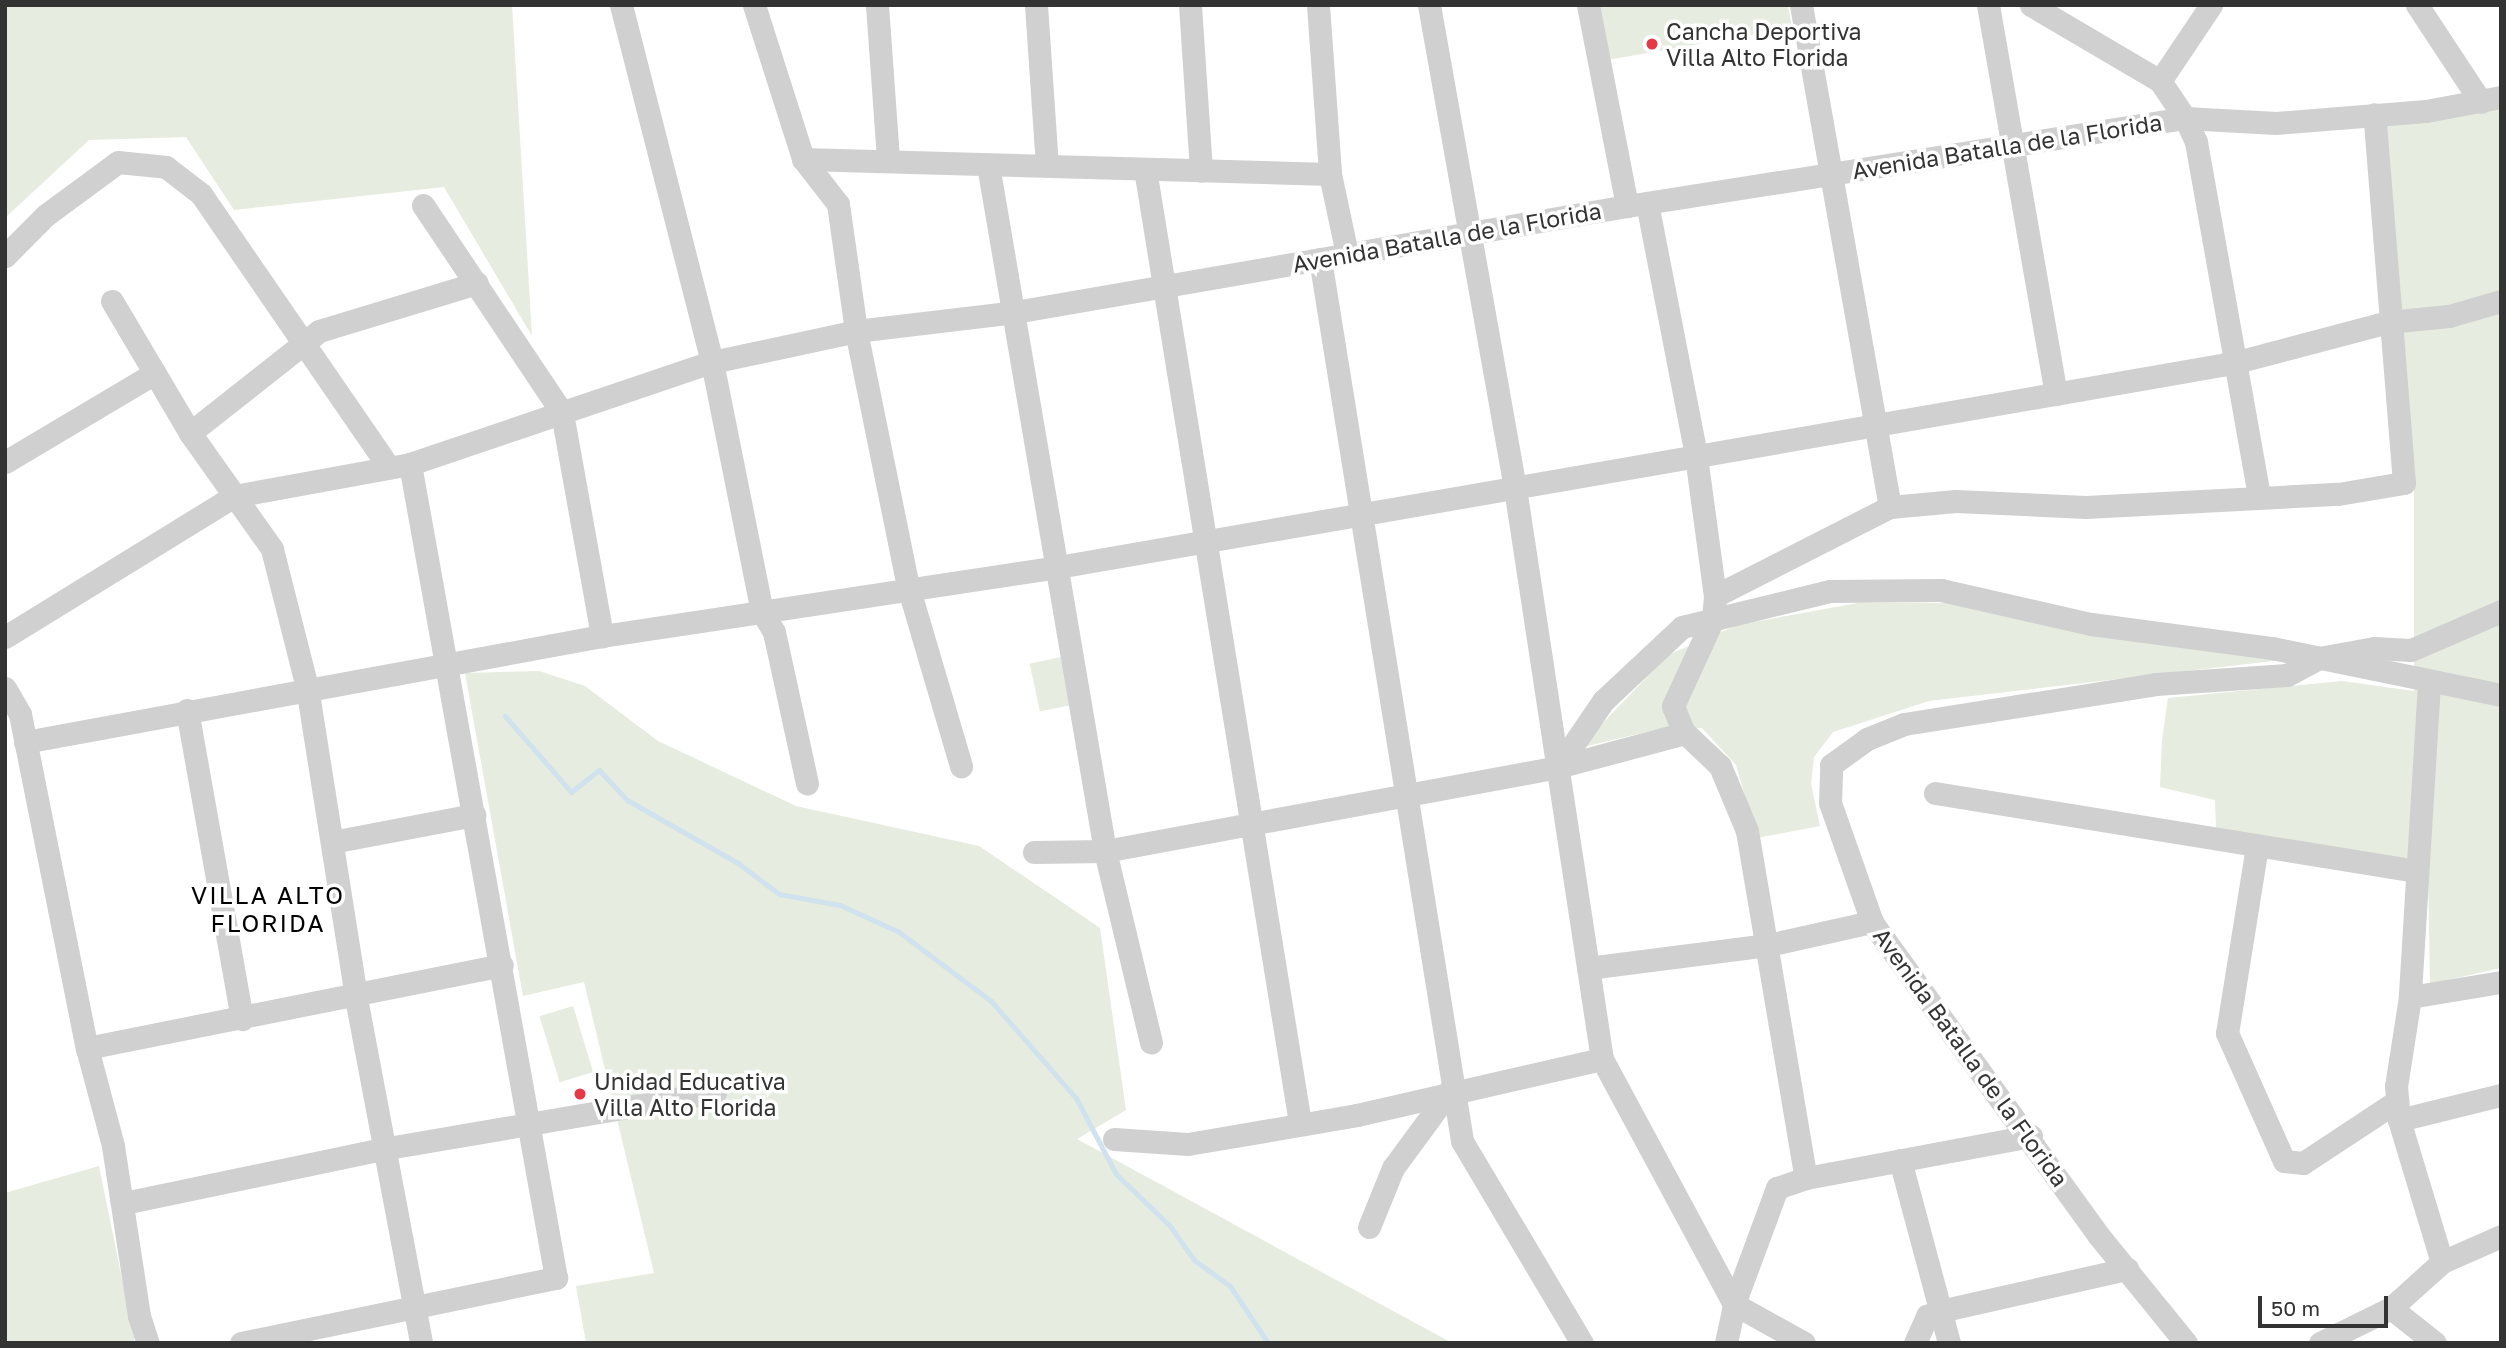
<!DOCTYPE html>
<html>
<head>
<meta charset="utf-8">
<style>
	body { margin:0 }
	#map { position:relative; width:2506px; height:1348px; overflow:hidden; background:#fff; font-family:"Golos Text",sans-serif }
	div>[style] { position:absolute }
	.green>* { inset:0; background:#e6ecdf; transform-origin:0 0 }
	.stream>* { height:5px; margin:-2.5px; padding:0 2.5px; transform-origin:2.5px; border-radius:2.5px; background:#cfe2ee }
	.minor>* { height:23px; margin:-11.5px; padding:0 11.5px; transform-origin:11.5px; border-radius:11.5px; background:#d0d0d0 }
	.dots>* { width:19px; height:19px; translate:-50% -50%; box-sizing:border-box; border:4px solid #fff; border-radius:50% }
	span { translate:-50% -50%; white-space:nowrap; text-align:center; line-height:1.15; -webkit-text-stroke:7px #fff; paint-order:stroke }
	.poi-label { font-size:23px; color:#333 }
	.left { translate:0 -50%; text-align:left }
	.street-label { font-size:23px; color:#333 }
	.neighbourhood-label { font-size:24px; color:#000; letter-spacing:2px }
	.frame { position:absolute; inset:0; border:7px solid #333; pointer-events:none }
	.scale { position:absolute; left:2258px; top:1296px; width:130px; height:32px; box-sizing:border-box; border:4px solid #333; border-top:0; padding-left:9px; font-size:21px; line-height:24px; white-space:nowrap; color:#333; -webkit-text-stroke:5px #fff; paint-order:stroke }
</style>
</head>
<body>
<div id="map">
	<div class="green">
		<div style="clip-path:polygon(5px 5px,512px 5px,532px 336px,444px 187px,234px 210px,186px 137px,89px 140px,5px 218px)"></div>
		<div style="clip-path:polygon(1597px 5px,1788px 5px,1792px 28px,1607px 60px)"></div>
		<div style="clip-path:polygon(2501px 104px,2501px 968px,2430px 984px,2428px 870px,2216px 829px,2215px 800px,2160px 787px,2162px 740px,2168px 698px,2342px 681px,2414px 691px,2414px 477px,2387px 126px)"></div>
		<div style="clip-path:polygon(1858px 603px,1946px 603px,2282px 660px,1929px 701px,1833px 732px,1814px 757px,1811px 784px,1820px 826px,1757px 838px,1736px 765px,1702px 728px,1659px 729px,1579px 748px,1668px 655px,1737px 625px)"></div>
		<div style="left:1061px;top:657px;width:49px;height:32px;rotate:78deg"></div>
		<div style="clip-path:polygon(539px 671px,585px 686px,658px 741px,796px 806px,979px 846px,1100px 928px,1126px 1110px,1077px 1139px,1452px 1343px,586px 1343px,576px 1286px,654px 1273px,584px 982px,523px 996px,465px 673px)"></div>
		<div style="left:573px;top:1006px;width:69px;height:35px;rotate:73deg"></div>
		<div style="clip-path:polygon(99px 1166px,135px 1343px,5px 1343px,5px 1193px)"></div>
	</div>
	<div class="stream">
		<div style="left:505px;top:716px;width:101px;rotate:49deg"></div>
		<div style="left:571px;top:792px;width:36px;rotate:-38deg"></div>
		<div style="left:599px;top:770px;width:41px;rotate:47deg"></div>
		<div style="left:627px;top:800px;width:128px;rotate:29.6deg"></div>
		<div style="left:738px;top:863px;width:51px;rotate:37.1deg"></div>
		<div style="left:779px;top:894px;width:62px;rotate:10.2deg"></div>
		<div style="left:840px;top:905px;width:65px;rotate:24.6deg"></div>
		<div style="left:899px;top:932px;width:115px;rotate:36.9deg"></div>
		<div style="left:991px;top:1001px;width:129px;rotate:48.8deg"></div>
		<div style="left:1076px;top:1098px;width:86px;rotate:62.2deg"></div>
		<div style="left:1116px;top:1174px;width:75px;rotate:43.9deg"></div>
		<div style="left:1170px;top:1226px;width:42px;rotate:54.8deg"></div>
		<div style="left:1194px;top:1260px;width:44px;rotate:35.8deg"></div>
		<div style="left:1230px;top:1286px;width:69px;rotate:56.3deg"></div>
	</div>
	<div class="minor">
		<div style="left:621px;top:5px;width:368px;rotate:75.7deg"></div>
		<div style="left:712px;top:362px;width:255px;rotate:78.7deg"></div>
		<div style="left:762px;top:612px;width:23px;rotate:59deg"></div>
		<div style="left:774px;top:632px;width:155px;rotate:77.7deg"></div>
		<div style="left:754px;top:5px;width:162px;rotate:72.3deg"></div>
		<div style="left:803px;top:159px;width:57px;rotate:52.1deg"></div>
		<div style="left:838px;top:204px;width:128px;rotate:81.9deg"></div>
		<div style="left:856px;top:331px;width:260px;rotate:78.5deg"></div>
		<div style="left:908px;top:586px;width:188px;rotate:73.6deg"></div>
		<div style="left:877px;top:5px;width:155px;rotate:85.9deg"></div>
		<div style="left:1036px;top:5px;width:161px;rotate:86.1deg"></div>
		<div style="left:1190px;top:5px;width:166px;rotate:86.2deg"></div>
		<div style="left:1318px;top:5px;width:169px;rotate:85.9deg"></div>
		<div style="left:1330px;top:174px;width:82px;rotate:78deg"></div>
		<div style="left:1429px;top:5px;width:491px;rotate:79.9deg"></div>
		<div style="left:1515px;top:488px;width:578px;rotate:81.34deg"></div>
		<div style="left:1602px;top:1059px;width:278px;rotate:61.7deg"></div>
		<div style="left:1734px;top:1304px;width:80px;rotate:29.1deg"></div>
		<div style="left:1588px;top:5px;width:205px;rotate:79deg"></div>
		<div style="left:1801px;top:5px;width:510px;rotate:79.95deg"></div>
		<div style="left:1988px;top:5px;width:395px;rotate:80.1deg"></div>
		<div style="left:2031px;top:5px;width:150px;rotate:30.5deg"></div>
		<div style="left:2160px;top:81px;width:45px;rotate:56deg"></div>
		<div style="left:2185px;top:118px;width:26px;rotate:65deg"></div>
		<div style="left:2196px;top:142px;width:360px;rotate:79.9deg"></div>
		<div style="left:2417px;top:5px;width:116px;rotate:56.6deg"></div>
		<div style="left:2160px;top:81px;width:92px;rotate:-56.1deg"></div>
		<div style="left:803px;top:159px;width:527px;rotate:1.63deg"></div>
		<div style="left:988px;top:165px;width:696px;rotate:80.32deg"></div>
		<div style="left:1105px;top:851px;width:197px;rotate:76.5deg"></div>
		<div style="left:1145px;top:169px;width:967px;rotate:80.77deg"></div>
		<div style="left:1647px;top:203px;width:258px;rotate:79deg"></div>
		<div style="left:1696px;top:456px;width:141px;rotate:82.3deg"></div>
		<div style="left:1715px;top:596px;width:23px;rotate:95deg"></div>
		<div style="left:1713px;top:619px;width:96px;rotate:114.7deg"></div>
		<div style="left:1673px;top:706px;width:27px;rotate:68deg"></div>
		<div style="left:1683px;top:731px;width:51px;rotate:43.4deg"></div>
		<div style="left:1720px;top:766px;width:70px;rotate:67.4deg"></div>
		<div style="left:1747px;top:831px;width:352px;rotate:80.4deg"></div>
		<div style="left:423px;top:205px;width:250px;rotate:56.2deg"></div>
		<div style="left:562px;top:413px;width:227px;rotate:79.8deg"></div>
		<div style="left:5px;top:256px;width:58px;rotate:-45deg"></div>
		<div style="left:46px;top:215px;width:89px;rotate:-36.4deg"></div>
		<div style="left:118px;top:162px;width:48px;rotate:5.9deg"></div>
		<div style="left:166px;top:167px;width:44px;rotate:37.6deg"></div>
		<div style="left:201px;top:194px;width:332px;rotate:55.5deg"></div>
		<div style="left:1320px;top:259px;width:893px;rotate:80.85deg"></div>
		<div style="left:1462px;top:1141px;width:235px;rotate:59.3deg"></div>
		<div style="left:112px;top:301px;width:153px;rotate:59.4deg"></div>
		<div style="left:190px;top:433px;width:142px;rotate:54.7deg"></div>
		<div style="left:272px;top:549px;width:142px;rotate:75.8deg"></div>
		<div style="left:307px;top:687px;width:315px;rotate:81deg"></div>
		<div style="left:356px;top:998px;width:351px;rotate:79.3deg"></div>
		<div style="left:190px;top:433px;width:164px;rotate:-38.3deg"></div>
		<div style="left:319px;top:331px;width:165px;rotate:-16.9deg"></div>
		<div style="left:5px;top:462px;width:174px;rotate:-30.7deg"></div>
		<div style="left:1715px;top:596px;width:196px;rotate:-27deg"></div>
		<div style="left:1890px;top:507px;width:66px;rotate:-5.2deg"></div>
		<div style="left:1956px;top:501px;width:130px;rotate:2.6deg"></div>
		<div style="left:2086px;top:507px;width:252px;rotate:-3deg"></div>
		<div style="left:2338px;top:494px;width:67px;rotate:-9.5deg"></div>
		<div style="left:2404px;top:483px;width:370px;rotate:-94.6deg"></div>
		<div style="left:5px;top:637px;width:269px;rotate:-31.6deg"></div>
		<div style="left:234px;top:496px;width:179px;rotate:-10.3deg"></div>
		<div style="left:410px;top:464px;width:319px;rotate:-18.7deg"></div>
		<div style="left:712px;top:362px;width:147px;rotate:-12.1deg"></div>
		<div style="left:856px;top:331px;width:160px;rotate:-6.8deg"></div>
		<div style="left:1015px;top:312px;width:621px;rotate:-9.83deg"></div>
		<div style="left:1627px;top:206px;width:565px;rotate:-8.96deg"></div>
		<div style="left:2185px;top:118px;width:91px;rotate:3.1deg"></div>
		<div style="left:2276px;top:123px;width:150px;rotate:-4.6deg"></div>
		<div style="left:2426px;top:111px;width:76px;rotate:-10.6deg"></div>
		<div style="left:2429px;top:683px;width:315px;rotate:93.5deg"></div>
		<div style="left:2410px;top:997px;width:90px;rotate:98.9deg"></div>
		<div style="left:2396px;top:1086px;width:34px;rotate:85deg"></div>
		<div style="left:2399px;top:1120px;width:148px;rotate:73.2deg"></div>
		<div style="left:5px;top:688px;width:30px;rotate:60deg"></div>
		<div style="left:20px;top:714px;width:341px;rotate:78.7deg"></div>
		<div style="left:87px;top:1048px;width:101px;rotate:75.1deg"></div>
		<div style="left:113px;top:1146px;width:172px;rotate:81.3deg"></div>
		<div style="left:139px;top:1316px;width:28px;rotate:72deg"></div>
		<div style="left:187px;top:710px;width:314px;rotate:79.9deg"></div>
		<div style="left:25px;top:742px;width:587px;rotate:-10.41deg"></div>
		<div style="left:602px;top:636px;width:461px;rotate:-8.6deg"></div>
		<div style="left:1058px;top:567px;width:1193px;rotate:-9.85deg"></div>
		<div style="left:2233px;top:363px;width:160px;rotate:-14.8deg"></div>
		<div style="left:2388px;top:322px;width:61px;rotate:-5.6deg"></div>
		<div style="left:2449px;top:316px;width:54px;rotate:-16.1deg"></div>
		<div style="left:1558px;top:767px;width:80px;rotate:-55.7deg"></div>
		<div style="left:1603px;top:701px;width:108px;rotate:-43.1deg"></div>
		<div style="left:1682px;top:627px;width:152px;rotate:-13.7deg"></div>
		<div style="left:1830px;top:591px;width:111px;rotate:-0.5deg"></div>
		<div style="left:1941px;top:590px;width:154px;rotate:12.8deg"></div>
		<div style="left:2091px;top:624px;width:183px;rotate:7.6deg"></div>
		<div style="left:2272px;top:648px;width:234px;rotate:11.6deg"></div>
		<div style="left:1935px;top:793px;width:487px;rotate:9.2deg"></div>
		<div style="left:332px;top:842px;width:145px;rotate:-10.8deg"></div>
		<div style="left:2257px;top:846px;width:189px;rotate:99.1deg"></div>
		<div style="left:2227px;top:1033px;width:140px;rotate:66deg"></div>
		<div style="left:2284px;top:1161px;width:19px;rotate:6deg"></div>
		<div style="left:2303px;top:1163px;width:113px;rotate:-33.4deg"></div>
		<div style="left:1034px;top:852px;width:71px;rotate:-0.8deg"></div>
		<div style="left:1105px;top:851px;width:461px;rotate:-10.5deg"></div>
		<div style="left:1558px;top:767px;width:131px;rotate:-15deg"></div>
		<div style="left:1588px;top:968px;width:181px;rotate:-7.3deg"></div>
		<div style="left:1768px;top:945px;width:107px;rotate:-12.5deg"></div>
		<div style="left:2410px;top:997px;width:92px;rotate:-9.4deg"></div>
		<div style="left:87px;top:1048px;width:423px;rotate:-11.3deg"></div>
		<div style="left:2399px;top:1120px;width:105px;rotate:-13.8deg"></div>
		<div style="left:1114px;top:1139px;width:74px;rotate:3.9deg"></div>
		<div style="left:1188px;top:1144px;width:171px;rotate:-9.7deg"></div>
		<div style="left:1357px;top:1115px;width:251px;rotate:-12.9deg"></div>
		<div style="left:1900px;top:1160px;width:189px;rotate:75deg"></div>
		<div style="left:124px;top:1203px;width:270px;rotate:-11.8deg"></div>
		<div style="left:388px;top:1148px;width:332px;rotate:-9.7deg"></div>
		<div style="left:1369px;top:1227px;width:64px;rotate:-67.9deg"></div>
		<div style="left:1393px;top:1168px;width:98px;rotate:-53.7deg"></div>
		<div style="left:2391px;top:1308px;width:56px;rotate:38.5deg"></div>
		<div style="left:241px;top:1343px;width:322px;rotate:-11.7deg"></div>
		<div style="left:556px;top:1278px;width:827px;rotate:-100.17deg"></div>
		<div style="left:1726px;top:1343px;width:40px;rotate:-78deg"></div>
		<div style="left:1734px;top:1304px;width:124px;rotate:-69.7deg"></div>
		<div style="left:1777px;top:1188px;width:31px;rotate:-19deg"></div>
		<div style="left:1806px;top:1178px;width:229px;rotate:-10.6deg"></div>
		<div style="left:1915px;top:1343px;width:30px;rotate:-66deg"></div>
		<div style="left:1927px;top:1316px;width:14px;rotate:-21deg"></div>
		<div style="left:1940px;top:1311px;width:192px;rotate:-12.7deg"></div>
		<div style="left:2186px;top:1343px;width:138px;rotate:-129.1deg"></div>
		<div style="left:2099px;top:1236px;width:387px;rotate:-125.9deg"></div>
		<div style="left:1872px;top:922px;width:126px;rotate:-109.4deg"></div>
		<div style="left:1830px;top:803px;width:38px;rotate:-88deg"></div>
		<div style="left:1831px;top:765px;width:44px;rotate:-35.8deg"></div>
		<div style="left:1867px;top:739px;width:40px;rotate:-22deg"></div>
		<div style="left:1904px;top:724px;width:255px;rotate:-9deg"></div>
		<div style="left:2156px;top:684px;width:131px;rotate:-3.9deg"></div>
		<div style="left:2287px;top:675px;width:36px;rotate:-28deg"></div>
		<div style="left:2319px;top:658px;width:56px;rotate:-10.3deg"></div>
		<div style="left:2374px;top:648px;width:37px;rotate:3deg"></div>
		<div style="left:2411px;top:650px;width:98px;rotate:-23.4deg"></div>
		<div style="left:2320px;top:1343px;width:79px;rotate:-26.2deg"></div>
		<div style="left:2391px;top:1308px;width:69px;rotate:-42deg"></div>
		<div style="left:2442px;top:1262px;width:64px;rotate:-23.8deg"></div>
	</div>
	<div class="dots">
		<div style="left:1652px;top:44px;background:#e63946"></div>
		<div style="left:580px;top:1094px;background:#e63946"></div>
	</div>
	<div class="poi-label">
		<span class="left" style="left:1666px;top:44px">Cancha Deportiva<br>Villa Alto Florida</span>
		<span class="left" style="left:594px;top:1094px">Unidad Educativa<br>Villa Alto Florida</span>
	</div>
	<div class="street-label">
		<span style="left:2007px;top:146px;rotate:-9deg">Avenida Batalla de la Florida</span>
		<span style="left:1447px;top:237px;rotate:-10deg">Avenida Batalla de la Florida</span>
		<span style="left:1971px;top:1057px;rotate:54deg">Avenida Batalla de la Florida</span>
	</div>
	<div class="neighbourhood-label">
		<span style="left:268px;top:909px">VILLA ALTO<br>FLORIDA</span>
	</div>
	<div class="frame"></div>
	<div class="scale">50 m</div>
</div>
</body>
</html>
